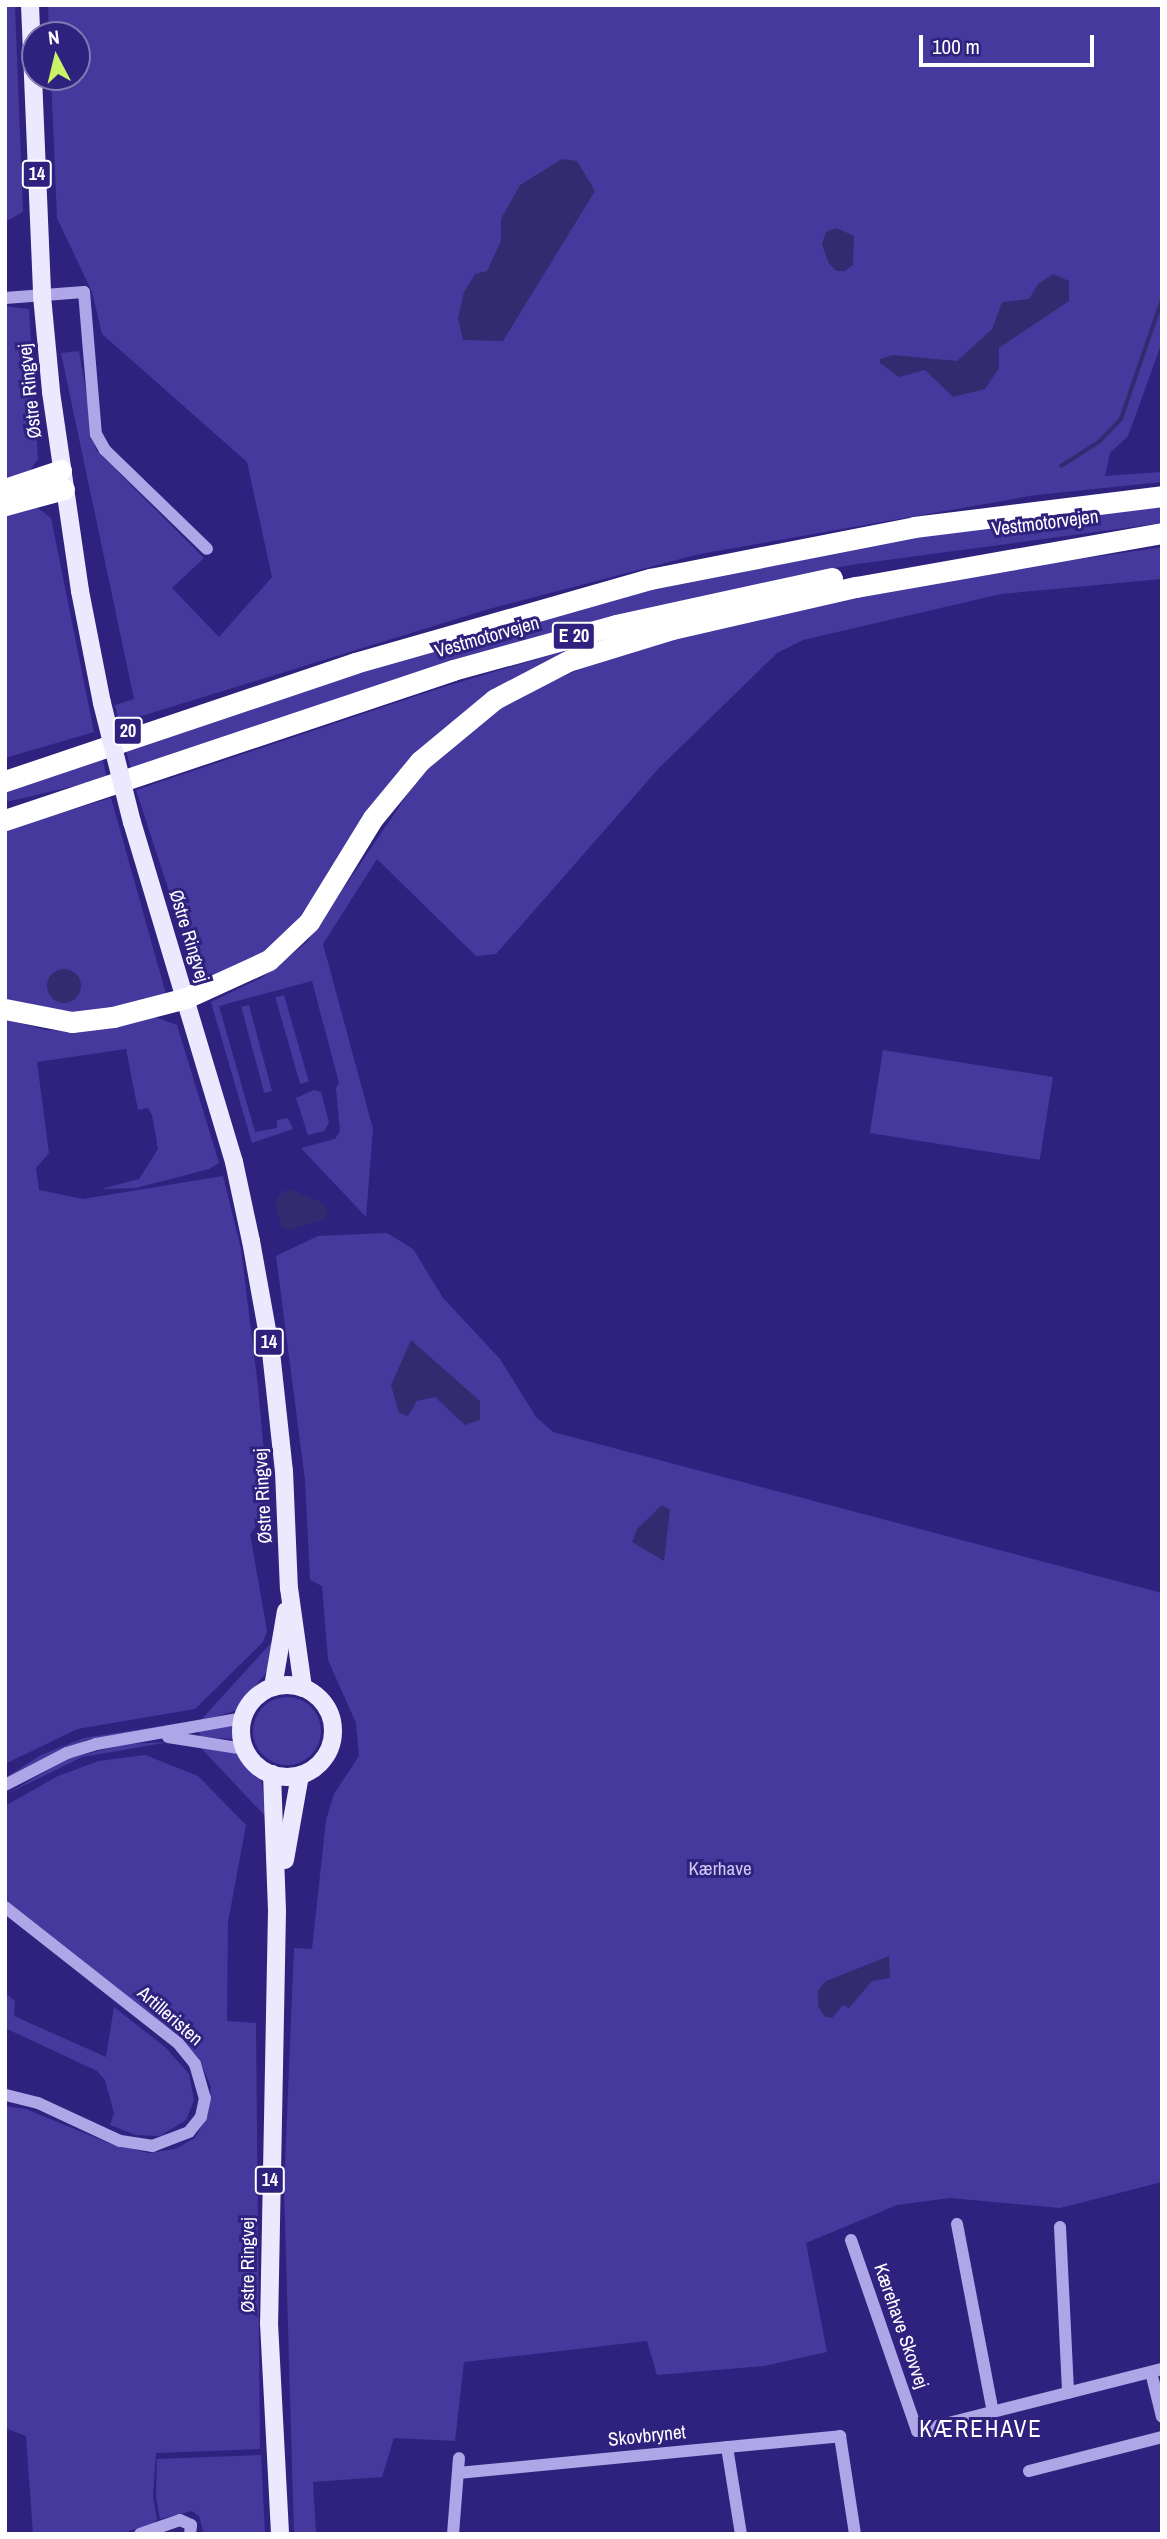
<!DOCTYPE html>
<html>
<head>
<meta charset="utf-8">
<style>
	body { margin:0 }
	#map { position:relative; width:1167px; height:2539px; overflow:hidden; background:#2f227e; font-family:"Archivo Narrow",sans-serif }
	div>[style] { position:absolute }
	.green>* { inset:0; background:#46399e; transform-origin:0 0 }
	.round { border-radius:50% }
	.water>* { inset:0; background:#342a6f }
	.stream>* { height:3.5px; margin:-1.75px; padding:0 1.75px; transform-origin:1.75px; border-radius:1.75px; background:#342a6f }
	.minor>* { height:12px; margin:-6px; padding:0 6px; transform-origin:6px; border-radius:6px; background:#afa6e7 }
	.major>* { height:18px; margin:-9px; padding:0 9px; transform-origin:9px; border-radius:9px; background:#ece8fd }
	.major>.ring { margin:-9px; padding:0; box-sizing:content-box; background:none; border:18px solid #ece8fd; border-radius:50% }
	.highway>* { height:21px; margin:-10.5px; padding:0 10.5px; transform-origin:10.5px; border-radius:10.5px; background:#fff }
	.major-bridge>* { height:18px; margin:-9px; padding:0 9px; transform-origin:9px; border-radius:9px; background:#ece8fd }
	span { translate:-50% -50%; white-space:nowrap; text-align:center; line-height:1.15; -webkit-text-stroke:6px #2f227e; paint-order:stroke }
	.shield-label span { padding:2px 5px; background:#2f227e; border:2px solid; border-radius:5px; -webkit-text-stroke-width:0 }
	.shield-label { font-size:18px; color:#fff; font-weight:700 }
	.street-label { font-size:19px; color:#fff }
	.park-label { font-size:19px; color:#d0caf5 }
	.quarter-label { font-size:23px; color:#fff; letter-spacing:2px }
	.frame { position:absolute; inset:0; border:7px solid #fff; pointer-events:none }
	.north { position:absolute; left:21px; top:21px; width:70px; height:70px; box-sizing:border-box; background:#2f227e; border:2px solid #827ab2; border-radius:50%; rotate:353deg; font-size:19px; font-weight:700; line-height:28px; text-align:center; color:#fff }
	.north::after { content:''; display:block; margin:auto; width:24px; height:32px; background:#caf368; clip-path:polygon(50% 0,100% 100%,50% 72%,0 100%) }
	.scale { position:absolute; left:919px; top:35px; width:175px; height:32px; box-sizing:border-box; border:4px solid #fff; border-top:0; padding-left:9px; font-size:21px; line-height:24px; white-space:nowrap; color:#fff; -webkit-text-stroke:5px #2f227e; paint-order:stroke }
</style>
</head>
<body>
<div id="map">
	<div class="green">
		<div style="clip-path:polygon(5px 5px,15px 5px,23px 212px,5px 222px)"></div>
		<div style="clip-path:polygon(48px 5px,1162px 5px,1162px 342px,1128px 436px,1110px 453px,1105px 476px,1162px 472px,1162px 482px,1036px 495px,700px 554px,489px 609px,119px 723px,115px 705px,134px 699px,61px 353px,79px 351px,96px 450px,204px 558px,172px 588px,219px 637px,272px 577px,247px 462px,102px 334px,92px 292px,57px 218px,51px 77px,77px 77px,77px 35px,49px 35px)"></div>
		<div style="clip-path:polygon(5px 306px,29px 309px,38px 459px,29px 472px,5px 480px)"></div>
		<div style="clip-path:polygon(1162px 503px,1162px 523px,850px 565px,744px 587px,131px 769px,126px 750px,351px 673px,624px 594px,846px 545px)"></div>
		<div style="clip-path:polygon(35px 506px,51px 518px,94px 732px,5px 758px,5px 513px)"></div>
		<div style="clip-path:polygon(1162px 547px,1162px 579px,1001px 594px,803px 640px,777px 653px,659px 768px,496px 954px,476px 956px,377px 859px,323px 944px,373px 1129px,366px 1217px,301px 1148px,335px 1139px,340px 1131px,336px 1088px,339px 1083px,312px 981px,219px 1006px,255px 1132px,277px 1128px,277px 1120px,288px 1118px,293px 1129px,252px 1143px,211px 1002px,263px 977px,307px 942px,418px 779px,449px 746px,516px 697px,617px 653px,820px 603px,978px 574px)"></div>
		<div style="clip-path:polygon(597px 641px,477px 704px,267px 956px,202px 983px,197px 977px,136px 790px,440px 688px)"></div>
		<div style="left:102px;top:757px;width:22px;height:102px;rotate:77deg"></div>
		<div style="clip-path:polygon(111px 798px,166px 994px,107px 1012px,69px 1015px,5px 1004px,5px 830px)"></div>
		<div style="left:284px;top:995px;width:90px;height:9px;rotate:74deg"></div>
		<div style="left:249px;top:1005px;width:89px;height:8px;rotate:75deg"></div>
		<div style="clip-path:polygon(152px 1016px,177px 1025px,219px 1163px,209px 1169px,136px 1188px,101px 1189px,139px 1179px,158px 1149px,152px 1115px,148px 1108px,138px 1110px,126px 1049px,37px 1062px,49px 1153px,36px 1168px,39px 1190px,83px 1199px,223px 1176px,241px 1249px,258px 1386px,269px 1510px,250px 1534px,267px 1631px,263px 1642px,195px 1709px,77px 1729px,5px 1764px,5px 1019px,45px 1030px,72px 1031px)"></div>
		<div style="left:883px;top:1050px;width:172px;height:84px;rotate:9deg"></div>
		<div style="clip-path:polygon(314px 1090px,321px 1092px,329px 1123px,324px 1131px,308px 1135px,296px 1098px)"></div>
		<div style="clip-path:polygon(387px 1233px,413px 1249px,443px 1298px,500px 1359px,536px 1417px,553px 1432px,1162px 1593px,1162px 2182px,1060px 2208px,950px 2198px,897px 2205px,806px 2243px,827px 2352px,764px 2366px,657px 2375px,647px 2341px,464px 2362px,455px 2441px,394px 2438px,382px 2477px,313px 2482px,316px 2534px,294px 2534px,284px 2188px,294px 1948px,312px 1949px,326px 1820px,334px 1794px,359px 1756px,356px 1723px,328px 1660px,322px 1586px,310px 1580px,305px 1480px,276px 1256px,318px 1236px)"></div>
		<div style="clip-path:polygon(272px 1642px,267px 1671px,237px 1710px,199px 1722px)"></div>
		<div class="round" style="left:253px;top:1697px;width:68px;height:68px"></div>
		<div style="clip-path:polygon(193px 1721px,86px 1740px,5px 1778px,41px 1755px,84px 1738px)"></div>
		<div style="clip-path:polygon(233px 1726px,234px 1739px,200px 1737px,199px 1731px)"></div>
		<div style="clip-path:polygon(169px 1742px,82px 1757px,5px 1795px,67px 1759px,126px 1744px)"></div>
		<div style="clip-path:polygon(200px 1747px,235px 1752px,261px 1778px,266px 1817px)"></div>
		<div style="clip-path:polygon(145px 1755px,198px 1776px,246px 1825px,228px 1922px,227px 2021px,256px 2023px,260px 2449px,156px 2453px,153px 2496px,157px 2520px,152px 2524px,119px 2534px,33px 2534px,26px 2436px,5px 2428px,5px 2106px,26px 2109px,111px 2144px,149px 2153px,175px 2149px,195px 2138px,208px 2115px,211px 2087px,199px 2059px,177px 2035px,5px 1899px,5px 1806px,58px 1776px,99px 1761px)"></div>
		<div style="clip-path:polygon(5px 1993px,15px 2001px,14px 2016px,106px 2057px,114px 2007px,165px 2047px,189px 2074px,194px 2100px,186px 2120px,160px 2136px,136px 2135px,110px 2125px,114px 2113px,105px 2080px,97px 2071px,5px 2028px)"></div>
		<div style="clip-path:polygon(261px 2455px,265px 2534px,204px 2534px,199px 2516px,192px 2511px,160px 2519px,156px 2498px,157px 2459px)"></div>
	</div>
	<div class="water">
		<div style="clip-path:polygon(562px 159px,577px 161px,595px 191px,503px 341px,463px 340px,458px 318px,464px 292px,475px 274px,487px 271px,501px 241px,501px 219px,520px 185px)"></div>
		<div style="clip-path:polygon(836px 228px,854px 236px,853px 265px,845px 271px,836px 271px,828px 262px,822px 244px,826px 232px)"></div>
		<div style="clip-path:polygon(1053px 274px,1069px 281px,1069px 301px,999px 348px,999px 368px,985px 389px,953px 397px,925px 370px,899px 377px,880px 363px,880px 359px,893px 355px,957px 361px,992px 329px,1002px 302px,1029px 299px,1038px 284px)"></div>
		<div class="round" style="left:47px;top:969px;width:34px;height:34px"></div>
		<div style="clip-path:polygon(293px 1190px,323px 1203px,328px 1213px,325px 1219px,288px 1230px,281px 1227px,275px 1202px,282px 1191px)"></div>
		<div style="clip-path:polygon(411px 1340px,480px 1401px,480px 1420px,465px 1425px,435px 1397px,417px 1401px,408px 1416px,399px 1413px,391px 1385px)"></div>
		<div style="clip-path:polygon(662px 1505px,670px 1510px,664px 1561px,632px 1542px,637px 1529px)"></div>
		<div style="clip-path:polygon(889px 1956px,890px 1978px,872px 1981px,849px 2008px,843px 2005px,832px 2018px,825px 2017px,818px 2006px,818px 1990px,826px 1981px)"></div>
	</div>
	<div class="stream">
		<div style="left:1061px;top:466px;width:45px;rotate:-32.3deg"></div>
		<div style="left:1099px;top:442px;width:32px;rotate:-46deg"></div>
		<div style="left:1121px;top:419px;width:126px;rotate:-71deg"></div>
	</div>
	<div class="minor">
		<div style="left:5px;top:298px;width:79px;rotate:-4.3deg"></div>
		<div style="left:84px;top:292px;width:143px;rotate:85.2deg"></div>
		<div style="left:96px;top:434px;width:18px;rotate:61deg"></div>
		<div style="left:105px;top:450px;width:142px;rotate:44.1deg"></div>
		<div style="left:168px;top:1737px;width:78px;rotate:8.9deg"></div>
		<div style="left:5px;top:1785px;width:70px;rotate:-27.3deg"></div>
		<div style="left:67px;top:1753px;width:30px;rotate:-17deg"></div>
		<div style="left:96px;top:1744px;width:149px;rotate:-10deg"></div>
		<div style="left:5px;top:1907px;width:220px;rotate:38.2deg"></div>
		<div style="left:178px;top:2043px;width:27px;rotate:51deg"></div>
		<div style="left:195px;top:2064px;width:35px;rotate:74deg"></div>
		<div style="left:205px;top:2098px;width:19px;rotate:102deg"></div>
		<div style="left:201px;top:2117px;width:19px;rotate:129deg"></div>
		<div style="left:189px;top:2132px;width:39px;rotate:159deg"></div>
		<div style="left:153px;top:2146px;width:33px;rotate:-171deg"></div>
		<div style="left:120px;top:2141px;width:90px;rotate:-155.1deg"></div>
		<div style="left:38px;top:2103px;width:34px;rotate:-166deg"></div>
		<div style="left:957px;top:2224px;width:191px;rotate:79.2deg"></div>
		<div style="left:1060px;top:2227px;width:166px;rotate:87.2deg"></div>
		<div style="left:851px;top:2240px;width:202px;rotate:70.9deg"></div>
		<div style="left:917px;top:2431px;width:253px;rotate:-14.2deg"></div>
		<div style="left:1151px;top:2372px;width:46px;rotate:76.3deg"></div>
		<div style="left:727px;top:2447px;width:88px;rotate:80.9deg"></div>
		<div style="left:1029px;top:2471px;width:137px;rotate:-14.3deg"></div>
		<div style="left:458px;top:2473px;width:384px;rotate:-5.5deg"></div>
		<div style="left:840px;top:2436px;width:99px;rotate:81.3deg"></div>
		<div style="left:140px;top:2534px;width:42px;rotate:-19.3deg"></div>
		<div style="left:180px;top:2520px;width:12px;rotate:24deg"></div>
		<div style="left:191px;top:2525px;width:9px;rotate:96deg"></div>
		<div style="left:453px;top:2534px;width:76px;rotate:-85.5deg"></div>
	</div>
	<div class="major">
		<div style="left:30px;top:5px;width:291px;rotate:87.6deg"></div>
		<div style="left:42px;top:296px;width:96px;rotate:84.6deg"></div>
		<div style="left:51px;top:392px;width:201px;rotate:81.7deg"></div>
		<div style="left:80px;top:591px;width:114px;rotate:78.9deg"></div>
		<div style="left:132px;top:822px;width:355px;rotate:73.3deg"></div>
		<div style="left:234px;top:1162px;width:81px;rotate:77.9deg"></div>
		<div style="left:251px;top:1241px;width:113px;rotate:79.8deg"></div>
		<div style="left:271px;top:1352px;width:120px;rotate:83.8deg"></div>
		<div style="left:284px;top:1471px;width:117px;rotate:87.6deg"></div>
		<div style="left:289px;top:1588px;width:101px;rotate:82deg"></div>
		<div class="ring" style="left:241px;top:1685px;width:74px;height:74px"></div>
		<div style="left:273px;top:1687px;width:77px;rotate:-80.3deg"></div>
		<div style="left:272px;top:1774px;width:137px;rotate:87.9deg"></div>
		<div style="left:277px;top:1911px;width:412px;rotate:91.1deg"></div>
		<div style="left:269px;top:2323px;width:211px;rotate:87deg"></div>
		<div style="left:285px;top:1860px;width:86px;rotate:-80deg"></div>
	</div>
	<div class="highway">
		<div style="left:5px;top:489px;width:59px;rotate:-18.7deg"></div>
		<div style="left:5px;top:505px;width:61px;rotate:-15.2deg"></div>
		<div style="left:5px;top:781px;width:369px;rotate:-18.6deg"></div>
		<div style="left:355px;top:663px;width:307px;rotate:-15.9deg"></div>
		<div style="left:650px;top:579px;width:269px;rotate:-11.1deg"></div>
		<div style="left:914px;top:527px;width:250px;rotate:-7.1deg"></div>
		<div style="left:5px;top:820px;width:472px;rotate:-18.5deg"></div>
		<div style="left:453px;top:670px;width:169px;rotate:-15.4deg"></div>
		<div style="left:616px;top:625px;width:221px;rotate:-12.3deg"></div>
		<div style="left:5px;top:1009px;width:68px;rotate:11deg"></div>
		<div style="left:72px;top:1022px;width:41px;rotate:-7deg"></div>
		<div style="left:113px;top:1017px;width:75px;rotate:-14.6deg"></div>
		<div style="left:186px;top:998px;width:91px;rotate:-24.6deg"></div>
		<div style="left:269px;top:960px;width:55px;rotate:-43.5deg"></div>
		<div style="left:309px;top:922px;width:122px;rotate:-58.4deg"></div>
		<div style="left:373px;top:818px;width:74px;rotate:-50.5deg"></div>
		<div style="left:420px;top:761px;width:97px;rotate:-39.6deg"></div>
		<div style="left:495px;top:699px;width:82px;rotate:-27.5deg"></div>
		<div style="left:568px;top:661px;width:109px;rotate:-17.1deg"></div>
		<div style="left:672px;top:629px;width:189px;rotate:-12.9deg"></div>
		<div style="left:856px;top:587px;width:311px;rotate:-10deg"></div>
	</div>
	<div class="major-bridge">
		<div style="left:102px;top:703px;width:123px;rotate:75.9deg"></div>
	</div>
	<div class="shield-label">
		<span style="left:37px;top:174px">14</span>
		<span style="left:574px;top:636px">E 20</span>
		<span style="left:128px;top:731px">20</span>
		<span style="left:269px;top:1342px">14</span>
		<span style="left:270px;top:2180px">14</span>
	</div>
	<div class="street-label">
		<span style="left:30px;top:391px;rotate:-96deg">Østre Ringvej</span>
		<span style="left:1045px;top:523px;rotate:-7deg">Vestmotorvejen</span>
		<span style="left:487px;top:637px;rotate:-16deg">Vestmotorvejen</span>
		<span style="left:189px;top:936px;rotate:73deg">Østre Ringvej</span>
		<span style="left:263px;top:1496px;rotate:-93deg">Østre Ringvej</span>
		<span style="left:170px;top:2016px;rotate:41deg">Artilleristen</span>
		<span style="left:248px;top:2265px;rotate:-90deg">Østre Ringvej</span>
		<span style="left:901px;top:2326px;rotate:71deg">Kærehave Skovvej</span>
		<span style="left:647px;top:2436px;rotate:-6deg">Skovbrynet</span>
	</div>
	<div class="park-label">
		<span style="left:720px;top:1869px">Kærhave</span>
	</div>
	<div class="quarter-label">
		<span style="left:981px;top:2429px">KÆREHAVE</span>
	</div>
	<div class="frame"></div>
	<div class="north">N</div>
	<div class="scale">100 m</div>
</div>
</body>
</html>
